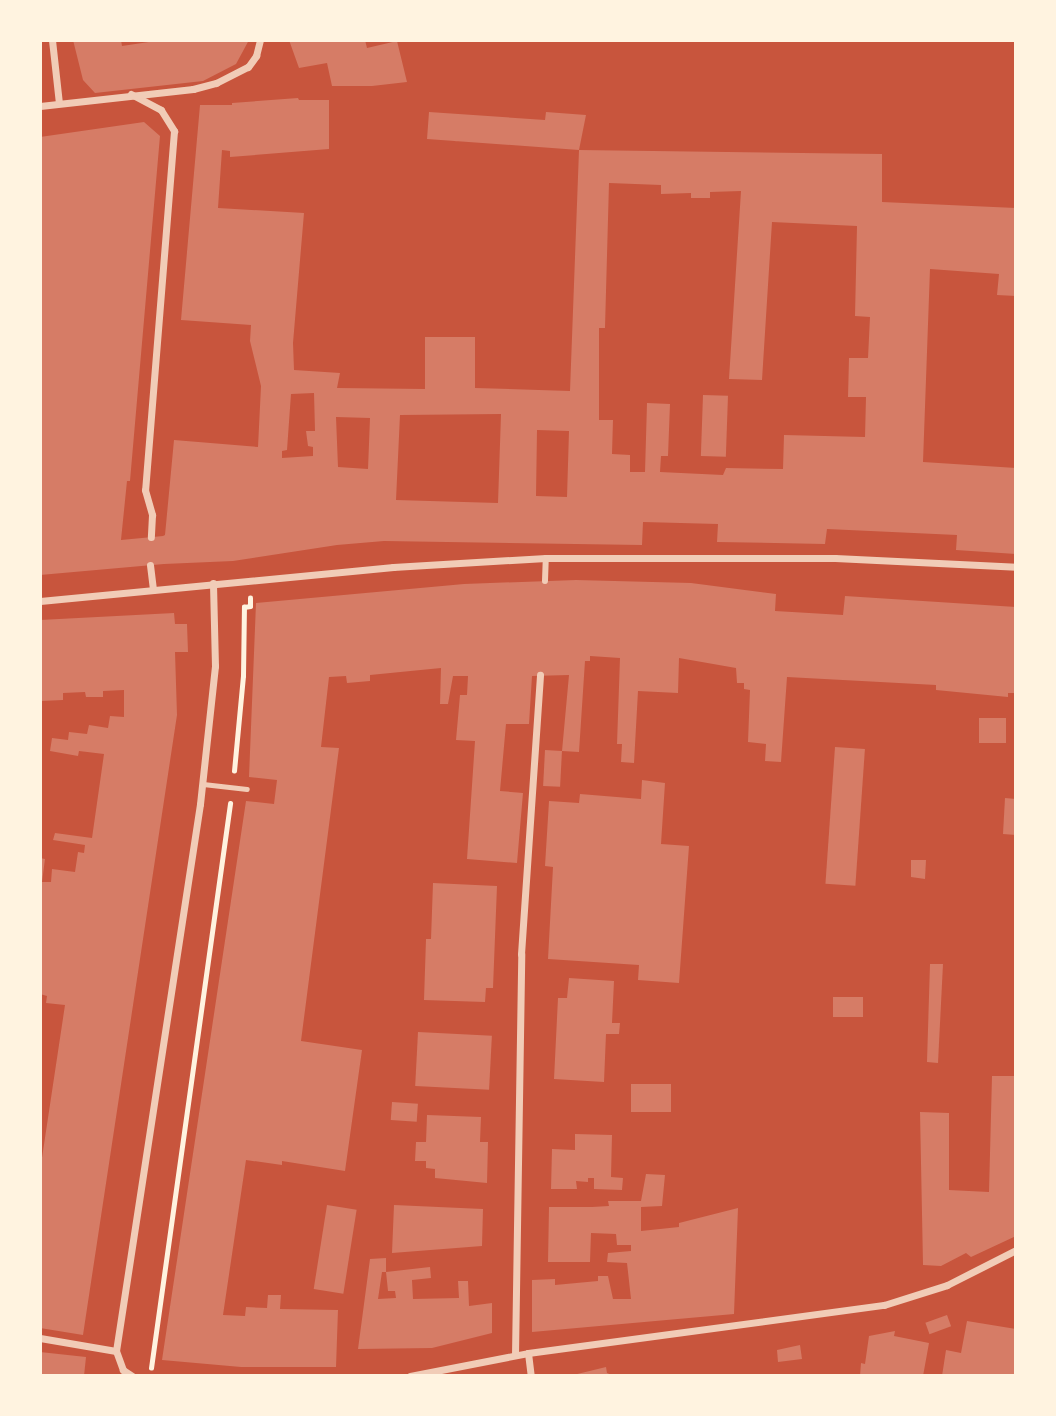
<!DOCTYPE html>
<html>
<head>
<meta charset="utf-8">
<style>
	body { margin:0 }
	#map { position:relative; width:1056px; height:1416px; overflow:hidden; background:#c8553d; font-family:"Public Sans",sans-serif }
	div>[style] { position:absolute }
	.building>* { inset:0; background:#d67c66; transform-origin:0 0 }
	.path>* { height:4.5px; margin:-2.25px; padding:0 2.25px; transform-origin:2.25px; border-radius:2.25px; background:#fff3e0 }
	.service>* { height:5px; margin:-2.5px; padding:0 2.5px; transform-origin:2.5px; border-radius:2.5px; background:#f1ccb7 }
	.pedestrian>* { height:6px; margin:-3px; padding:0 3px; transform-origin:3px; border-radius:3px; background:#f1ccb7 }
	.minor>* { height:7px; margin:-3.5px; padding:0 3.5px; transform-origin:3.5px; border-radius:3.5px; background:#f1ccb7 }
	span { translate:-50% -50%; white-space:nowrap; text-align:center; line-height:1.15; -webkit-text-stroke:5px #fff3e0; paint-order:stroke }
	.frame { position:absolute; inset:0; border:42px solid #fff3e0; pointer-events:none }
</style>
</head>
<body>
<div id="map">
	<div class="building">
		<div style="clip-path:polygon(73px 40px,121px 40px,122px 46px,162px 40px,249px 40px,236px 64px,203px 81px,95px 93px,83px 80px)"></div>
		<div style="clip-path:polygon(289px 40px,365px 40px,367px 48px,397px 41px,407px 82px,372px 86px,332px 86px,327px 63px,299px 68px)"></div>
		<div style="clip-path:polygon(evenodd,298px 98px,299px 100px,329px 100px,329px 149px,230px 157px,230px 151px,222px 150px,218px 208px,304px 213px,293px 343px,294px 370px,340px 373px,337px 388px,425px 389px,425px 337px,475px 337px,475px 388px,570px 391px,579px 150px,427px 139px,429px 112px,545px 120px,546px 112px,586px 115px,579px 150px,882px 154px,882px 202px,1016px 208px,1016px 296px,997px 295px,999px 274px,930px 269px,923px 462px,1016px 468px,1016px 554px,956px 550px,957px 535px,827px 529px,825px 544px,717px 542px,718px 524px,643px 522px,642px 545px,384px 541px,337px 545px,233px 561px,164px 564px,40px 575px,40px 137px,144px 122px,160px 136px,130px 481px,127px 481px,121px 540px,163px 536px,165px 535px,174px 440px,258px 447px,261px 386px,250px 341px,251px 325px,181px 320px,200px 105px,232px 105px,232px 103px,298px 98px,609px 183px,661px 185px,661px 194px,691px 193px,691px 198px,710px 198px,710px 192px,741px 191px,729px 379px,762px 380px,772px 222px,857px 226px,855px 316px,870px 317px,868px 358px,849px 358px,848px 397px,866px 397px,865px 437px,784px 435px,783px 469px,726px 468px,723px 475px,660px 472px,661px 456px,668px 456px,670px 404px,647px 403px,645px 472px,630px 472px,630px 455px,612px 454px,613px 420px,599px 420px,599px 328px,605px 328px,609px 183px,298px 98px,314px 393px,315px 431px,306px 431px,308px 446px,313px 447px,313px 456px,282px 458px,282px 451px,287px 450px,291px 394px,314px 393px,298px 98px,501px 414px,498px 503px,396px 500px,400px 415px,501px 414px,298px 98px,336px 417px,370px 418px,368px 469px,338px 467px,336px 417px,298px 98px,537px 430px,569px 431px,567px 497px,536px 496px,537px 430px)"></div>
		<div style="left:703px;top:395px;width:25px;height:61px;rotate:2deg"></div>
		<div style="clip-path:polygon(576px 580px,691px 583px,776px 594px,775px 611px,843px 615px,845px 596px,1016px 607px,1016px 693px,1008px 693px,1008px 697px,936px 690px,936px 685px,787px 677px,781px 762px,765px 761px,766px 744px,748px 742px,750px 690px,744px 689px,744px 683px,737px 683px,736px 668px,679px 658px,678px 693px,638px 691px,634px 763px,621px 762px,622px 744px,617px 744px,620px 658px,590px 656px,590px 661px,585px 661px,579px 752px,562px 751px,569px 675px,532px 676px,529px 724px,506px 724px,500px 791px,523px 793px,517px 863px,467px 859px,475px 741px,456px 740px,460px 695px,467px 695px,468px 676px,453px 676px,448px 704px,440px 704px,441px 668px,370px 675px,370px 681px,347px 683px,346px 676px,329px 677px,321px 747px,339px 748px,301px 1041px,362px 1050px,345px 1171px,282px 1161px,282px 1165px,246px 1160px,223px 1315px,245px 1316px,246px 1307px,267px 1308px,268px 1295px,281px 1295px,280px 1309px,338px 1310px,336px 1367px,241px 1367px,162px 1360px,246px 801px,274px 804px,277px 780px,249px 777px,256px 603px,464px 584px)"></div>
		<div style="clip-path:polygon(174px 613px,175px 624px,187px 624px,188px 652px,175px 652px,177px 715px,83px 1335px,40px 1328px,40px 1171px,65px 1005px,46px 1003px,47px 996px,40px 994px,40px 858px,45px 859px,42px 882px,51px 882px,52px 869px,75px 872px,78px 852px,84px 853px,85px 845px,53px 840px,55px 833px,92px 838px,104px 754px,79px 751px,78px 756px,50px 751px,52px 738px,68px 740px,69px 732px,87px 734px,89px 725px,108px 728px,110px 716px,124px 717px,124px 690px,103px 691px,103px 697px,86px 697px,85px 692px,63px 693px,63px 700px,41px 701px,40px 620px)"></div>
		<div style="left:979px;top:718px;width:27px;height:25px"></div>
		<div style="left:835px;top:747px;width:30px;height:137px;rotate:4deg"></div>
		<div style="left:545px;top:750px;width:17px;height:36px;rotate:3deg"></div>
		<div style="clip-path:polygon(642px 780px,665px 783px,661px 844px,689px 846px,679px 983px,638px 980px,639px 965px,548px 959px,553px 867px,545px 866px,549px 801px,579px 803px,580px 794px,641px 799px)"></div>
		<div style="clip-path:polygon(1005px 798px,1016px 799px,1016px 835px,1003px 834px)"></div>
		<div style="clip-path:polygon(911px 860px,926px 860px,925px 879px,911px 877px)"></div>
		<div style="clip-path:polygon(433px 883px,497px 886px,493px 988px,486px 988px,485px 1002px,424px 1000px,426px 939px,431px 939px)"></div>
		<div style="clip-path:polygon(930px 964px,943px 964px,938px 1063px,927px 1062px)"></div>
		<div style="clip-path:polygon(569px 978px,614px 981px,612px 1023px,620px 1023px,619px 1034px,606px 1034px,604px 1082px,554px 1079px,558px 998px,567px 998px)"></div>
		<div style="left:833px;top:997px;width:30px;height:20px"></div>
		<div style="left:418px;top:1032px;width:74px;height:54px;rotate:3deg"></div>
		<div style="clip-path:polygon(992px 1076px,1016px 1076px,1016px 1236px,971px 1257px,966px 1253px,941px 1266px,923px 1265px,920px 1112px,949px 1113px,949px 1190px,989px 1192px)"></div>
		<div style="left:631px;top:1084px;width:40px;height:28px"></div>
		<div style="left:392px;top:1102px;width:26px;height:18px;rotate:4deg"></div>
		<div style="clip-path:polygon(427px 1115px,481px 1117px,480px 1142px,488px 1142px,487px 1183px,435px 1178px,435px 1169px,426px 1168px,426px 1161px,415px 1161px,416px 1142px,426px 1142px)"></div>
		<div style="clip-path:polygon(575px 1134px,612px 1135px,611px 1177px,623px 1178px,622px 1190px,594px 1189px,594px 1178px,588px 1178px,588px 1182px,576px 1181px,577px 1189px,551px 1189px,552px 1149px,575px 1150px)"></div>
		<div style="clip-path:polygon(646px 1174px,665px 1175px,662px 1206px,641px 1207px,641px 1231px,679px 1227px,679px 1223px,738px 1208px,734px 1314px,532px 1332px,532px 1280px,555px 1279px,555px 1285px,598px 1281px,598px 1276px,608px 1276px,613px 1299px,631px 1299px,627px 1263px,607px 1262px,608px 1253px,631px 1251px,631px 1245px,617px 1245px,616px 1234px,591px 1233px,590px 1262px,548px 1262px,549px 1207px,592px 1207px,609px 1206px,608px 1201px,641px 1201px)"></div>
		<div style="left:327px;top:1205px;width:30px;height:85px;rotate:9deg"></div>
		<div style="clip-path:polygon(394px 1205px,483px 1209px,482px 1246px,392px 1253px)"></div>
		<div style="clip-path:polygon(evenodd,386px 1258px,386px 1272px,430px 1267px,431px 1278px,412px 1280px,413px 1299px,459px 1298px,458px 1281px,468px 1281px,469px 1306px,492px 1303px,492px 1333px,432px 1348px,358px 1349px,370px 1259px,386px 1258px,382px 1272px,386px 1272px,388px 1291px,395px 1291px,396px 1298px,378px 1299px,382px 1272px)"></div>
		<div style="left:947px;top:1315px;width:12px;height:23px;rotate:70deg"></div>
		<div style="clip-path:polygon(967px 1321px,1016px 1329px,1015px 1376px,942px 1376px,946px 1350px,961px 1353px)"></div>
		<div style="clip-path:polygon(895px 1331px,894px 1336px,929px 1343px,923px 1376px,860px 1376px,861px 1363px,865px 1364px,869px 1336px)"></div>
		<div style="clip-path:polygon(800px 1345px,802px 1359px,778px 1362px,777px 1350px)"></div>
		<div style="clip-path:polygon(40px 1352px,86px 1357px,84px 1376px,40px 1376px)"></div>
		<div style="clip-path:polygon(606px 1367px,607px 1373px,614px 1376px,569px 1376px)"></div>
	</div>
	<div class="path">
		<div style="left:234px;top:771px;width:95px;rotate:-84.6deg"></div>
		<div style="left:243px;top:676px;width:69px;rotate:-89.2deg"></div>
		<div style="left:244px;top:607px;width:6px;rotate:-9deg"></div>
		<div style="left:250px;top:606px;width:8px;rotate:-90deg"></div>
		<div style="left:151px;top:1368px;width:570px;rotate:-82.03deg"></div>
	</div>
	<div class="service">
		<div style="left:203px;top:784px;width:44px;rotate:6.5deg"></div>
	</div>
	<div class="pedestrian">
		<div style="left:545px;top:581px;width:23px;rotate:-88deg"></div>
	</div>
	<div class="minor">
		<div style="left:52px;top:40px;width:63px;rotate:83.7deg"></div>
		<div style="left:131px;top:94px;width:34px;rotate:28deg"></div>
		<div style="left:161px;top:110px;width:25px;rotate:58deg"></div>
		<div style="left:174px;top:131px;width:360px;rotate:94.6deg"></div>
		<div style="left:145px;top:490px;width:26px;rotate:74deg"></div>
		<div style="left:152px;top:515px;width:22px;rotate:93deg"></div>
		<div style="left:40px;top:106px;width:154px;rotate:-6.3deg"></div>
		<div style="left:193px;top:89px;width:24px;rotate:-15deg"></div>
		<div style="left:216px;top:83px;width:36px;rotate:-27deg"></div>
		<div style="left:248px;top:67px;width:14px;rotate:-54deg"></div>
		<div style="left:256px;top:56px;width:16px;rotate:-76deg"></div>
		<div style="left:150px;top:565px;width:25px;rotate:83deg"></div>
		<div style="left:40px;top:601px;width:355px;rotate:-5.5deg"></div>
		<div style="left:393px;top:567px;width:153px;rotate:-3.4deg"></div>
		<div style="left:546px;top:558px;width:289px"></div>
		<div style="left:835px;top:558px;width:181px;rotate:2.8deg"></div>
		<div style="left:40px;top:1338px;width:77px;rotate:9.7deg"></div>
		<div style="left:528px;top:1353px;width:23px;rotate:83deg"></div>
		<div style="left:515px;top:1355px;width:401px;rotate:-89.1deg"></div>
		<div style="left:521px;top:954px;width:280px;rotate:-86.1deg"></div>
		<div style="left:132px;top:1376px;width:11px;rotate:-146deg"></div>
		<div style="left:123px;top:1370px;width:20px;rotate:-110deg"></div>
		<div style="left:116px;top:1351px;width:553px;rotate:-81.27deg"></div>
		<div style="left:200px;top:804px;width:139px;rotate:-83.8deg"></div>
		<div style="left:215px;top:666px;width:83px;rotate:-91.4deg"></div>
		<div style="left:410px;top:1376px;width:120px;rotate:-11deg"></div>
		<div style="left:528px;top:1353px;width:359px;rotate:-7.7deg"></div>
		<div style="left:884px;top:1305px;width:66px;rotate:-17.6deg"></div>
		<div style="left:947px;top:1285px;width:77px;rotate:-26.9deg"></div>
	</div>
	<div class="frame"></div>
</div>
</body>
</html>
